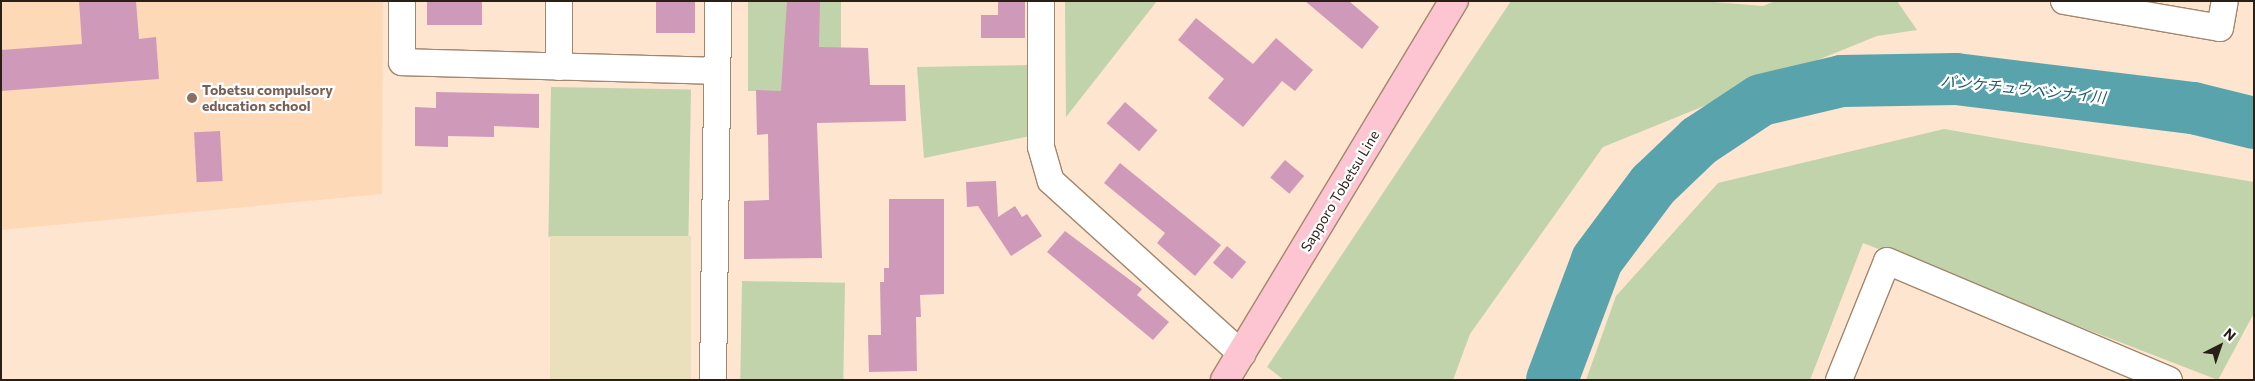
<!DOCTYPE html>
<html>
<head>
<meta charset="utf-8">
<style>
	body { margin:0 }
	#map { position:relative; width:2255px; height:381px; overflow:hidden; background:#fde5cf; font-family:Commissioner,"Noto Sans JP",sans-serif }
	div>[style] { position:absolute }
	.built>* { inset:0; background:#fdd9b8 }
	.green>* { inset:0; background:#c1d3ab; transform-origin:0 0 }
	.sand>* { inset:0; background:#eae0bb; transform-origin:0 0 }
	.river>* { height:52px; margin:-26px; padding:0 26px; transform-origin:26px; border-radius:26px; background:#59a3ad }
	.building>* { inset:0; background:#cf9ab9; transform-origin:0 0 }
	.roads { filter:drop-shadow(1px 0 #a2866d) drop-shadow(-1px 0 #a2866d) drop-shadow(0 1px #a2866d) drop-shadow(0 -1px #a2866d) }
	.minor>* { height:26px; margin:-13px; padding:0 13px; transform-origin:13px; border-radius:13px; background:#fff }
	.primary>* { height:28px; margin:-14px; padding:0 14px; transform-origin:14px; border-radius:14px; background:#fcc5d1 }
	.dots>* { width:14px; height:14px; translate:-50% -50%; box-sizing:border-box; border:2px solid #fff; border-radius:50% }
	span { translate:-50% -50%; white-space:nowrap; text-align:center; line-height:1.15; -webkit-text-stroke:4.5px #fff; paint-order:stroke }
	.education-label { font-size:14px; color:#785e54; font-weight:700 }
	.left { translate:0 -50%; text-align:left }
	.street-label { font-size:14px; color:#2a1f15 }
	.water-label { font-size:15px; color:#205e66; font-style:italic }
	.frame { position:absolute; inset:0; border:2px solid #2a1f15; pointer-events:none }
	.north { position:absolute; left:2195px; top:321px; width:50px; height:50px; -webkit-text-stroke:4px #fff; paint-order:stroke; rotate:41deg; font-size:14px; font-weight:700; line-height:20px; text-align:center; color:#2a1f15 }
	.north::after { content:''; display:block; margin:auto; width:18px; height:22px; background:#2a1f15; clip-path:polygon(50% 0,100% 100%,50% 72%,0 100%) }
</style>
</head>
<body>
<div id="map">
	<div class="built">
		<div style="clip-path:polygon(1px 1px,383px 1px,382px 194px,1px 230px)"></div>
	</div>
	<div class="green">
		<div style="left:748px;top:1px;width:93px;height:90px"></div>
		<div style="clip-path:polygon(1065px 1px,1157px 1px,1066px 117px)"></div>
		<div style="clip-path:polygon(1511px 1px,1701px 1px,1763px 6px,1775px 1px,1897px 1px,1917px 30px,1877px 36px,1603px 147px,1470px 334px,1453px 380px,1284px 380px,1267px 367px)"></div>
		<div style="clip-path:polygon(1030px 65px,1030px 136px,924px 158px,917px 67px)"></div>
		<div style="left:551px;top:87px;width:140px;height:150px;rotate:1deg"></div>
		<div style="clip-path:polygon(1944px 129px,2254px 182px,2254px 313px,2218px 380px,1863px 243px,1810px 380px,1586px 380px,1616px 296px,1718px 183px)"></div>
		<div style="left:742px;top:281px;width:103px;height:99px;rotate:1deg"></div>
	</div>
	<div class="sand">
		<div style="left:691px;top:236px;width:144px;height:141px;rotate:90deg"></div>
	</div>
	<div class="river">
		<div style="left:1552px;top:380px;width:128px;rotate:-69.4deg"></div>
		<div style="left:1597px;top:260px;width:94px;rotate:-53.3deg"></div>
		<div style="left:1653px;top:185px;width:64px;rotate:-43.7deg"></div>
		<div style="left:1699px;top:141px;width:74px;rotate:-33.5deg"></div>
		<div style="left:1761px;top:100px;width:83px;rotate:-13.2deg"></div>
		<div style="left:1842px;top:81px;width:114px;rotate:-1deg"></div>
		<div style="left:1956px;top:79px;width:239px;rotate:7deg"></div>
		<div style="left:2193px;top:108px;width:63px;rotate:13.8deg"></div>
	</div>
	<div class="building">
		<div style="clip-path:polygon(79px 1px,136px 1px,139px 39px,156px 37px,159px 79px,1px 91px,1px 50px,82px 44px)"></div>
		<div style="left:427px;top:1px;width:55px;height:24px"></div>
		<div style="left:656px;top:1px;width:39px;height:32px"></div>
		<div style="clip-path:polygon(787px 1px,820px 1px,819px 47px,868px 48px,870px 85px,905px 85px,906px 121px,817px 123px,822px 258px,744px 259px,744px 201px,769px 200px,768px 134px,757px 135px,756px 90px,781px 91px)"></div>
		<div style="clip-path:polygon(998px 1px,1025px 1px,1025px 38px,981px 38px,981px 15px,998px 15px)"></div>
		<div style="clip-path:polygon(1305px 1px,1349px 1px,1379px 27px,1362px 49px)"></div>
		<div style="clip-path:polygon(1196px 18px,1253px 64px,1276px 38px,1313px 70px,1295px 91px,1282px 81px,1243px 127px,1208px 98px,1224px 79px,1178px 40px)"></div>
		<div style="clip-path:polygon(436px 92px,539px 94px,539px 128px,494px 126px,494px 137px,448px 136px,448px 147px,415px 146px,415px 107px,436px 108px)"></div>
		<div style="left:1125px;top:102px;width:43px;height:28px;rotate:41deg"></div>
		<div style="left:220px;top:131px;width:50px;height:26px;rotate:87deg"></div>
		<div style="left:1285px;top:160px;width:25px;height:23px;rotate:40deg"></div>
		<div style="clip-path:polygon(1120px 163px,1221px 245px,1195px 276px,1157px 243px,1165px 233px,1104px 183px)"></div>
		<div style="clip-path:polygon(996px 181px,998px 217px,1015px 206px,1022px 217px,1027px 214px,1042px 236px,1011px 256px,978px 206px,967px 207px,966px 182px)"></div>
		<div style="clip-path:polygon(889px 199px,944px 199px,944px 294px,920px 295px,921px 317px,916px 317px,917px 371px,869px 372px,868px 335px,881px 335px,880px 282px,884px 282px,884px 268px,889px 268px)"></div>
		<div style="clip-path:polygon(1065px 231px,1142px 289px,1137px 295px,1169px 322px,1153px 340px,1047px 252px)"></div>
		<div style="left:1227px;top:246px;width:25px;height:22px;rotate:40deg"></div>
	</div>
	<div class="roads">
		<div class="minor">
			<div style="left:402px;top:1px;width:61px;rotate:90deg"></div>
			<div style="left:402px;top:62px;width:315px;rotate:1.6deg"></div>
			<div style="left:1041px;top:1px;width:146px;rotate:90deg"></div>
			<div style="left:1041px;top:147px;width:35px;rotate:74deg"></div>
			<div style="left:1051px;top:181px;width:258px;rotate:42.2deg"></div>
			<div style="left:2064px;top:1px;width:158px;rotate:9.8deg"></div>
			<div style="left:2220px;top:28px;width:27px;rotate:-80deg"></div>
			<div style="left:559px;top:67px;width:66px;rotate:-90deg"></div>
			<div style="left:713px;top:380px;width:379px;rotate:-89.2deg"></div>
			<div style="left:1839px;top:380px;width:128px;rotate:-68deg"></div>
			<div style="left:1887px;top:261px;width:306px;rotate:22.9deg"></div>
		</div>
		<div class="primary">
			<div style="left:1225px;top:380px;width:443px;rotate:-58.9deg"></div>
		</div>
	</div>
	<div class="dots">
		<div style="left:192px;top:98px;background:#8d6e63"></div>
	</div>
	<div class="education-label">
		<span class="left" style="left:202px;top:98px">Tobetsu compulsory<br>education school</span>
	</div>
	<div class="street-label">
		<span style="left:1340px;top:191px;rotate:-59deg">Sapporo Tobetsu Line</span>
	</div>
	<div class="water-label">
		<span style="left:2023px;top:89px;rotate:6deg">パンケチュウベシナイ川</span>
	</div>
	<div class="frame"></div>
	<div class="north">N</div>
</div>
</body>
</html>
